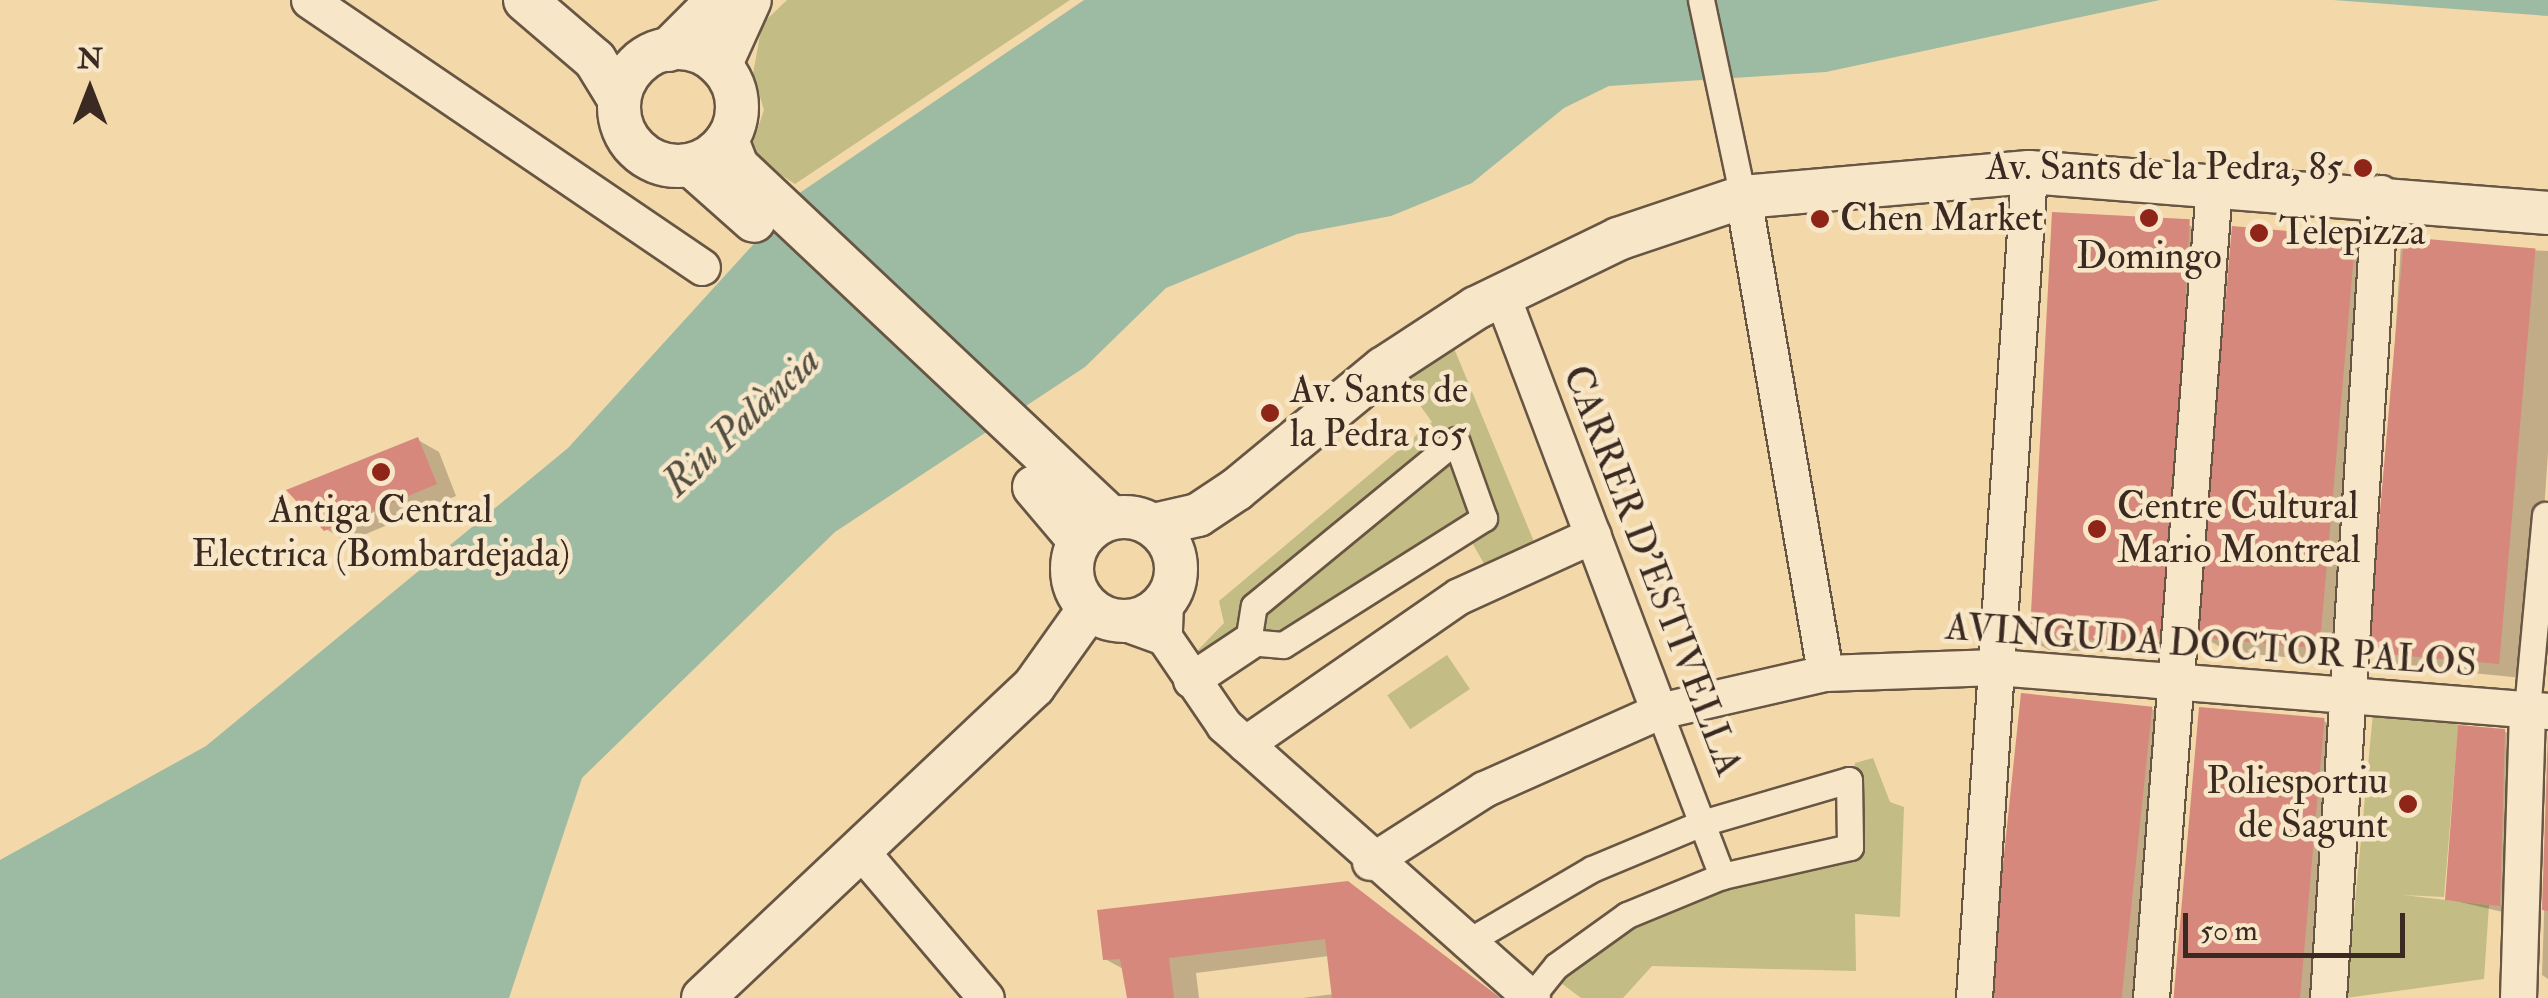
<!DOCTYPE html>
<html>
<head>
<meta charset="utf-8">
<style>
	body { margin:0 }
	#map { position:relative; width:2548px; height:998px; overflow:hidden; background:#f3d8aa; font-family:"IM FELL Double Pica",serif }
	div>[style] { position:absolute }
	.green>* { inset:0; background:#c3bc84; transform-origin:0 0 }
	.water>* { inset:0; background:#9dbba3 }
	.shadow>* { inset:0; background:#0003 }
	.building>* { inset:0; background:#d5887b; transform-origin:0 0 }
	.roads { filter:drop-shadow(2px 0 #685644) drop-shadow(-2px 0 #685644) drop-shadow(0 2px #685644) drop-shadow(0 -2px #685644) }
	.pedestrian>* { height:25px; margin:-12.5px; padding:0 12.5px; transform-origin:12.5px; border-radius:12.5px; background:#f7e6c8 }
	.minor>* { height:35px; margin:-17.5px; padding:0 17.5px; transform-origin:17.5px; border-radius:17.5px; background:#f7e6c8 }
	.tertiary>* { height:42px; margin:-21px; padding:0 21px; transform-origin:21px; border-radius:21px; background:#f7e6c8 }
	.tertiary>.ring { margin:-21px; padding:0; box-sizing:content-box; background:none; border:42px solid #f7e6c8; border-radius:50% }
	.dots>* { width:28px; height:28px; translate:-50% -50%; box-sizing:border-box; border:5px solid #f7e6c8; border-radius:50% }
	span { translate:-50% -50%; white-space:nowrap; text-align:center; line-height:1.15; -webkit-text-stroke:9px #f7e6c8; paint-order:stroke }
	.poi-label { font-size:38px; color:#3a2a22 }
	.right { translate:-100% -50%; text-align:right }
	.left { translate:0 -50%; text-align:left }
	.street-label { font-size:38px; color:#3a2a22 }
	.water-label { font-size:40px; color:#534e42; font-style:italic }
	.north { position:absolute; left:40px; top:40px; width:100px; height:100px; -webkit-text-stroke:8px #f7e6c8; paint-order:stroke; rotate:0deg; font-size:28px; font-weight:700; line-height:40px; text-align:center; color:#3a2a22 }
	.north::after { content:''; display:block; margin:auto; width:35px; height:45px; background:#3a2a22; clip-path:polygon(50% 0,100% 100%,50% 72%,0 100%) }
	.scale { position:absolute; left:2183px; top:913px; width:222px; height:45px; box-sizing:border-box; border:5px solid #3a2a22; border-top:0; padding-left:12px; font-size:30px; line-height:35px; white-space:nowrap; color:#3a2a22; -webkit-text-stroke:8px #f7e6c8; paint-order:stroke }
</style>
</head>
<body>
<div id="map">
	<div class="green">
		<div style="clip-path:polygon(787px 0,1070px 0,795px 184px,749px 154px,764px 110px,753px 74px,762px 24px)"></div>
		<div style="clip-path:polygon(1451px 341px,1535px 544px,1487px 569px,1465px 530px,1225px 677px,1197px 651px,1224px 623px,1219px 601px,1432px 422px,1398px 375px)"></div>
		<div style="left:1447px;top:655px;width:41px;height:72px;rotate:56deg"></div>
		<div style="clip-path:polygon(2373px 713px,2459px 717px,2444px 897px,2403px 895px,2489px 905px,2484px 979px,2346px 998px)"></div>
		<div style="clip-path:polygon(1873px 758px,1890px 802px,1904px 807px,1900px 917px,1855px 914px,1856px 971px,1652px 966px,1623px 998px,1581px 998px,1549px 974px,1627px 915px,1850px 847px,1855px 763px)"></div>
	</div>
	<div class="water">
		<div style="clip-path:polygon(1084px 0,2160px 0,1826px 72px,1609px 86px,1564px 108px,1472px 183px,1391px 216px,1297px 234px,1166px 288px,1085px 367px,835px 532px,582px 778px,509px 998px,0 998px,0 860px,206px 746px,568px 448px,801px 192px)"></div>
		<div style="clip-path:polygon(2333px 0,2548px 0,2548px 16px)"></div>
	</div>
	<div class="shadow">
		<div style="clip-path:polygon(2189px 225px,2216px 240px,2184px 654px,2049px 650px,2022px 635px)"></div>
		<div style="clip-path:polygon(2355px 239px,2382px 254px,2355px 663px,2229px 652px,2203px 637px)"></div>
		<div style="clip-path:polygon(2401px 243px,2548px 251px,2548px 452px,2533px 679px,2401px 666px,2376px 651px)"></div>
		<div style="clip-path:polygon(418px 440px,439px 452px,456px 496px,347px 542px,326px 529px)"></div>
		<div style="clip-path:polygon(2152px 709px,2178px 724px,2157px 998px,1995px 998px)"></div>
		<div style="clip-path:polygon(2324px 721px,2352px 737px,2338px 998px,2182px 998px)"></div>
		<div style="clip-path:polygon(2504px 731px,2526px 744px,2520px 916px,2447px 899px)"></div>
		<div style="clip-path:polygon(2548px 798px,2548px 979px,2542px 975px)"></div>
		<div style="clip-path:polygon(1347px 884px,1501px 998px,1302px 998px,1334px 994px,1329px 956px,1196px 973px,1199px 998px,1129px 998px,1125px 970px,1105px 959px)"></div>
	</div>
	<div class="building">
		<div style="left:2052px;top:212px;width:138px;height:425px;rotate:3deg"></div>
		<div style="left:2232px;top:226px;width:124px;height:413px;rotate:5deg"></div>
		<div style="left:2404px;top:237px;width:132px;height:417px;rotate:5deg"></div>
		<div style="clip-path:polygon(418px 437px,437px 484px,324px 531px,286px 490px)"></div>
		<div style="left:2021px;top:693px;width:132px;height:306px;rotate:6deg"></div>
		<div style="left:2199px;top:707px;width:126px;height:292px;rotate:5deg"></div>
		<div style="clip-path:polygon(2458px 725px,2505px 729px,2500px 906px,2445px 900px)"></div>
		<div style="clip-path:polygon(2548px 732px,2548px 911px,2542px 910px)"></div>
		<div style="clip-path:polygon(1348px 881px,1500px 998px,1332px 998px,1325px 939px,1169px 958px,1174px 998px,1127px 998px,1120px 959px,1103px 960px,1097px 910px)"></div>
	</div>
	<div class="roads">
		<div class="pedestrian">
			<div style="left:1701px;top:0;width:201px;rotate:78deg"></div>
			<div style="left:1456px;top:440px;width:83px;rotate:70.3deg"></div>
			<div style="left:1484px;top:518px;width:238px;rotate:147.7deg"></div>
			<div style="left:1283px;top:645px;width:35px;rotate:-175deg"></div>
			<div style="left:1248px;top:642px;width:36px;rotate:-81deg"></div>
			<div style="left:1254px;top:606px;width:261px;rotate:-39.4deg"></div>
			<div style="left:2527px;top:709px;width:195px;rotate:-84.7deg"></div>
			<div style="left:1659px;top:711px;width:177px;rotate:69.1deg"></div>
			<div style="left:1464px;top:944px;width:148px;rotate:-30.4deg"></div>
			<div style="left:1592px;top:869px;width:119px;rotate:-22.7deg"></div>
			<div style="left:1702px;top:823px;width:153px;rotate:-16.3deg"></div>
			<div style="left:1849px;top:780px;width:67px;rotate:89.1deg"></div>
			<div style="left:1850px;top:847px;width:131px;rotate:167.2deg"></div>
			<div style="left:1722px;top:876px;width:103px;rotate:157.7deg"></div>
			<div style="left:1627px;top:915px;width:87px;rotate:144.3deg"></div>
			<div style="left:1556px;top:966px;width:40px;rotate:129deg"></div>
		</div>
		<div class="minor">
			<div style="left:309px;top:0;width:475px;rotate:34.2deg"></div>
			<div style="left:1743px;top:197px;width:483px;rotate:80.2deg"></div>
			<div style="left:1502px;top:296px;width:444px;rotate:69.3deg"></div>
			<div style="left:1165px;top:602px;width:35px;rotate:92deg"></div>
			<div style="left:1164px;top:637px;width:107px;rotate:55.7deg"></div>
			<div style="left:1224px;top:725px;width:412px;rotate:41.6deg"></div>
			<div style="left:1120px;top:621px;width:47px;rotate:20deg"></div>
			<div style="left:1191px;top:680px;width:69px;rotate:-33.7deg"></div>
			<div style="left:1245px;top:744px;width:260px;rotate:-34.7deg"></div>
			<div style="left:1459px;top:596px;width:147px;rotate:-24.5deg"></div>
			<div style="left:860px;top:850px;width:194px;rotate:49.6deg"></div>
			<div style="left:1370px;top:862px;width:135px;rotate:-32.6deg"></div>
			<div style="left:1484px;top:789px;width:192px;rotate:-24deg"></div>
			<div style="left:1659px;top:711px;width:170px;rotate:-12.9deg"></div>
			<div style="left:1825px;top:673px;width:171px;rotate:-2deg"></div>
			<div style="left:1996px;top:667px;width:554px;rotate:4.56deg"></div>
			<div style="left:1974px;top:998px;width:828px;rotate:-86.19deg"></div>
			<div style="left:2151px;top:998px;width:813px;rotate:-85.56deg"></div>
			<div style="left:2328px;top:998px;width:807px;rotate:-86.3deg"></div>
			<div style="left:2518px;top:998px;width:289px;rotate:-88.2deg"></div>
		</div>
		<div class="tertiary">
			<div style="left:525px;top:0;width:92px;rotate:40.6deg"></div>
			<div style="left:595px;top:60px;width:46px;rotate:58.4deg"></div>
			<div class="ring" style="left:619px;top:48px;width:76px;height:76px"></div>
			<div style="left:668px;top:50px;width:71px;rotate:-45deg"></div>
			<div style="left:720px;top:66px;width:72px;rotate:-65.6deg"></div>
			<div style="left:727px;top:140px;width:28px;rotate:69deg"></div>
			<div style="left:737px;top:166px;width:514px;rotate:43.26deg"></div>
			<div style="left:691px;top:165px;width:84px;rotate:41.6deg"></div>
			<div style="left:1034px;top:487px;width:70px;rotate:49.7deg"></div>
			<div class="ring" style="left:1072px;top:517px;width:62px;height:62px"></div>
			<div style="left:1154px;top:525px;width:45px;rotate:-12.8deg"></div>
			<div style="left:1198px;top:515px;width:47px;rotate:-33.7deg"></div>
			<div style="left:1237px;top:489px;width:190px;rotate:-39.5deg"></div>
			<div style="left:1384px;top:368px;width:110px;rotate:-33.1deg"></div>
			<div style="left:1476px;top:308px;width:158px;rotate:-25.9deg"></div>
			<div style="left:1618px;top:239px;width:132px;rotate:-18.6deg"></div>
			<div style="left:1743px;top:197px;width:287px;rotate:-5deg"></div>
			<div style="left:2029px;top:172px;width:521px;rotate:4.52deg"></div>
			<div style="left:703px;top:998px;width:455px;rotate:-43.3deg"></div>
			<div style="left:1034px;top:686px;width:95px;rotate:-54.5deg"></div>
		</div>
	</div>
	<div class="dots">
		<div style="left:2363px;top:168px;background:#8f2418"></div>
		<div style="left:2149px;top:218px;background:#8f2418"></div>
		<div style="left:1820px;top:219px;background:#8f2418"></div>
		<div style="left:2259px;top:233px;background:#8f2418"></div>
		<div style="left:1270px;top:413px;background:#8f2418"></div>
		<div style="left:381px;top:472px;background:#8f2418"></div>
		<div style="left:2097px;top:529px;background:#8f2418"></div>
		<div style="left:2408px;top:804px;background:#8f2418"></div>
	</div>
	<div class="poi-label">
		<span class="right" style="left:2343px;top:168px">Av. Sants de la Pedra, 85</span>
		<span class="left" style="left:1840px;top:219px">Chen Market</span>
		<span class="left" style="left:2279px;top:233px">Telepizza</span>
		<span style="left:2149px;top:257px">Domingo</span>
		<span class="left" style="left:1290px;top:413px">Av. Sants de<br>la Pedra 105</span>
		<span class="left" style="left:2117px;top:529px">Centre Cultural<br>Mario Montreal</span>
		<span style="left:381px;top:533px">Antiga Central<br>Electrica (Bombardejada)</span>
		<span class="right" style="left:2388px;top:804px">Poliesportiu<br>de Sagunt</span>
	</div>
	<div class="street-label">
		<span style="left:1652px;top:571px;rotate:69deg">CARRER D'ESTIVELLA</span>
		<span style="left:2211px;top:646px;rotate:4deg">AVINGUDA DOCTOR PALOS</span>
	</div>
	<div class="water-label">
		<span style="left:742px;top:422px;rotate:-43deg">Riu Palància</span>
	</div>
	<div class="north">N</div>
	<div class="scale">50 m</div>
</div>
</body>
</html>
